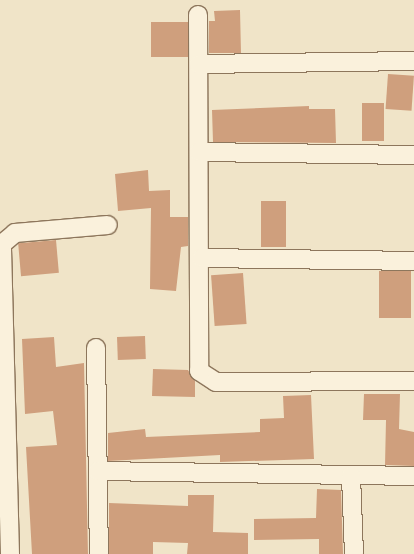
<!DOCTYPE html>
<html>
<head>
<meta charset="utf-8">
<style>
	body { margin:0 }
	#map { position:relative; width:414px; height:554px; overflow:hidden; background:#f0e4c8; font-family:"Zilla Slab",serif }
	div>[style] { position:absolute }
	.building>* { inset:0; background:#cf9f7d; transform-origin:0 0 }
	.roads { filter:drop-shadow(1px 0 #8d765c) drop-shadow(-1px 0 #8d765c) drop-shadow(0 1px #8d765c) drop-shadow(0 -1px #8d765c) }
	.minor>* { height:18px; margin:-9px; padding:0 9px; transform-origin:9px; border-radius:9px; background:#faf1dc }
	span { translate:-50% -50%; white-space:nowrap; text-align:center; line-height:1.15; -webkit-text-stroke:3px #f7eed8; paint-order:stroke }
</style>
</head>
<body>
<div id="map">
	<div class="building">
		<div style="clip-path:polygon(240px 10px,241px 53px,209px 53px,209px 21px,215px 21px,214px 11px)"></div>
		<div style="left:188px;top:22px;width:35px;height:37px;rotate:90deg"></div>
		<div style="left:388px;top:74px;width:26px;height:35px;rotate:4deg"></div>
		<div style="left:362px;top:103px;width:22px;height:38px"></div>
		<div style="clip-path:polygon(309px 106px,309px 109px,335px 109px,336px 143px,213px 142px,212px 110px)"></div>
		<div style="clip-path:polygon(148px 170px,149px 191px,170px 190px,170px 217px,188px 217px,188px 246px,181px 247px,176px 291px,150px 289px,151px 208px,118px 211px,115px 174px)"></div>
		<div style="left:261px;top:201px;width:25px;height:46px"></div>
		<div style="left:56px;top:240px;width:33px;height:38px;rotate:85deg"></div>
		<div style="left:379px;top:271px;width:32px;height:47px"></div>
		<div style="left:243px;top:273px;width:51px;height:32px;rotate:86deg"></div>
		<div style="left:145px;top:336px;width:23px;height:28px;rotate:88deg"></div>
		<div style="clip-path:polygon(54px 337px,56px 367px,84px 363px,88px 554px,32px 554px,26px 447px,57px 445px,53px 411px,25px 414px,22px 339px)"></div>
		<div style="clip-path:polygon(153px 369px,188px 370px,195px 381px,195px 397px,152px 396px)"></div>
		<div style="clip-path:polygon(364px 394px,400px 394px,399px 429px,414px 432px,414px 466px,385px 465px,386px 420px,363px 420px)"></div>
		<div style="clip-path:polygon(311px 395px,314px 459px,220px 462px,220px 455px,108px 461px,108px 433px,145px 429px,146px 437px,260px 432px,260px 419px,284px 418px,283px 396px)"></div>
		<div style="clip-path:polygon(317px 489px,341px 490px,343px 554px,319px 554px,319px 539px,254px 540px,254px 519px,316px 518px)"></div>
		<div style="clip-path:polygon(188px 495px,214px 495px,213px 532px,248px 533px,248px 554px,187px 554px,188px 543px,153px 542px,153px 554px,109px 554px,109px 503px,188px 506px)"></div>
	</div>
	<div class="roads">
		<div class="minor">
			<div style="left:198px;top:15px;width:356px;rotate:89.8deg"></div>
			<div style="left:199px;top:371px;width:20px;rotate:33deg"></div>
			<div style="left:216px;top:382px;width:198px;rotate:-0.3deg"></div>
			<div style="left:199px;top:64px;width:215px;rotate:-0.8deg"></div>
			<div style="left:199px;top:152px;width:215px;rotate:0.8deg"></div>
			<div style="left:202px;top:258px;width:212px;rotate:0.8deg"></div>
			<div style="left:96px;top:348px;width:206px;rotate:89.2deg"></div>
			<div style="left:98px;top:471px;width:316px;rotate:0.9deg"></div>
			<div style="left:351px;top:476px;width:78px;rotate:87.8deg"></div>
			<div style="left:10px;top:554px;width:310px;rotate:-91.5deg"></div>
			<div style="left:2px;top:244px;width:17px;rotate:-40deg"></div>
			<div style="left:15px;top:233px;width:93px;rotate:-4.9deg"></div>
		</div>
	</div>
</div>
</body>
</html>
